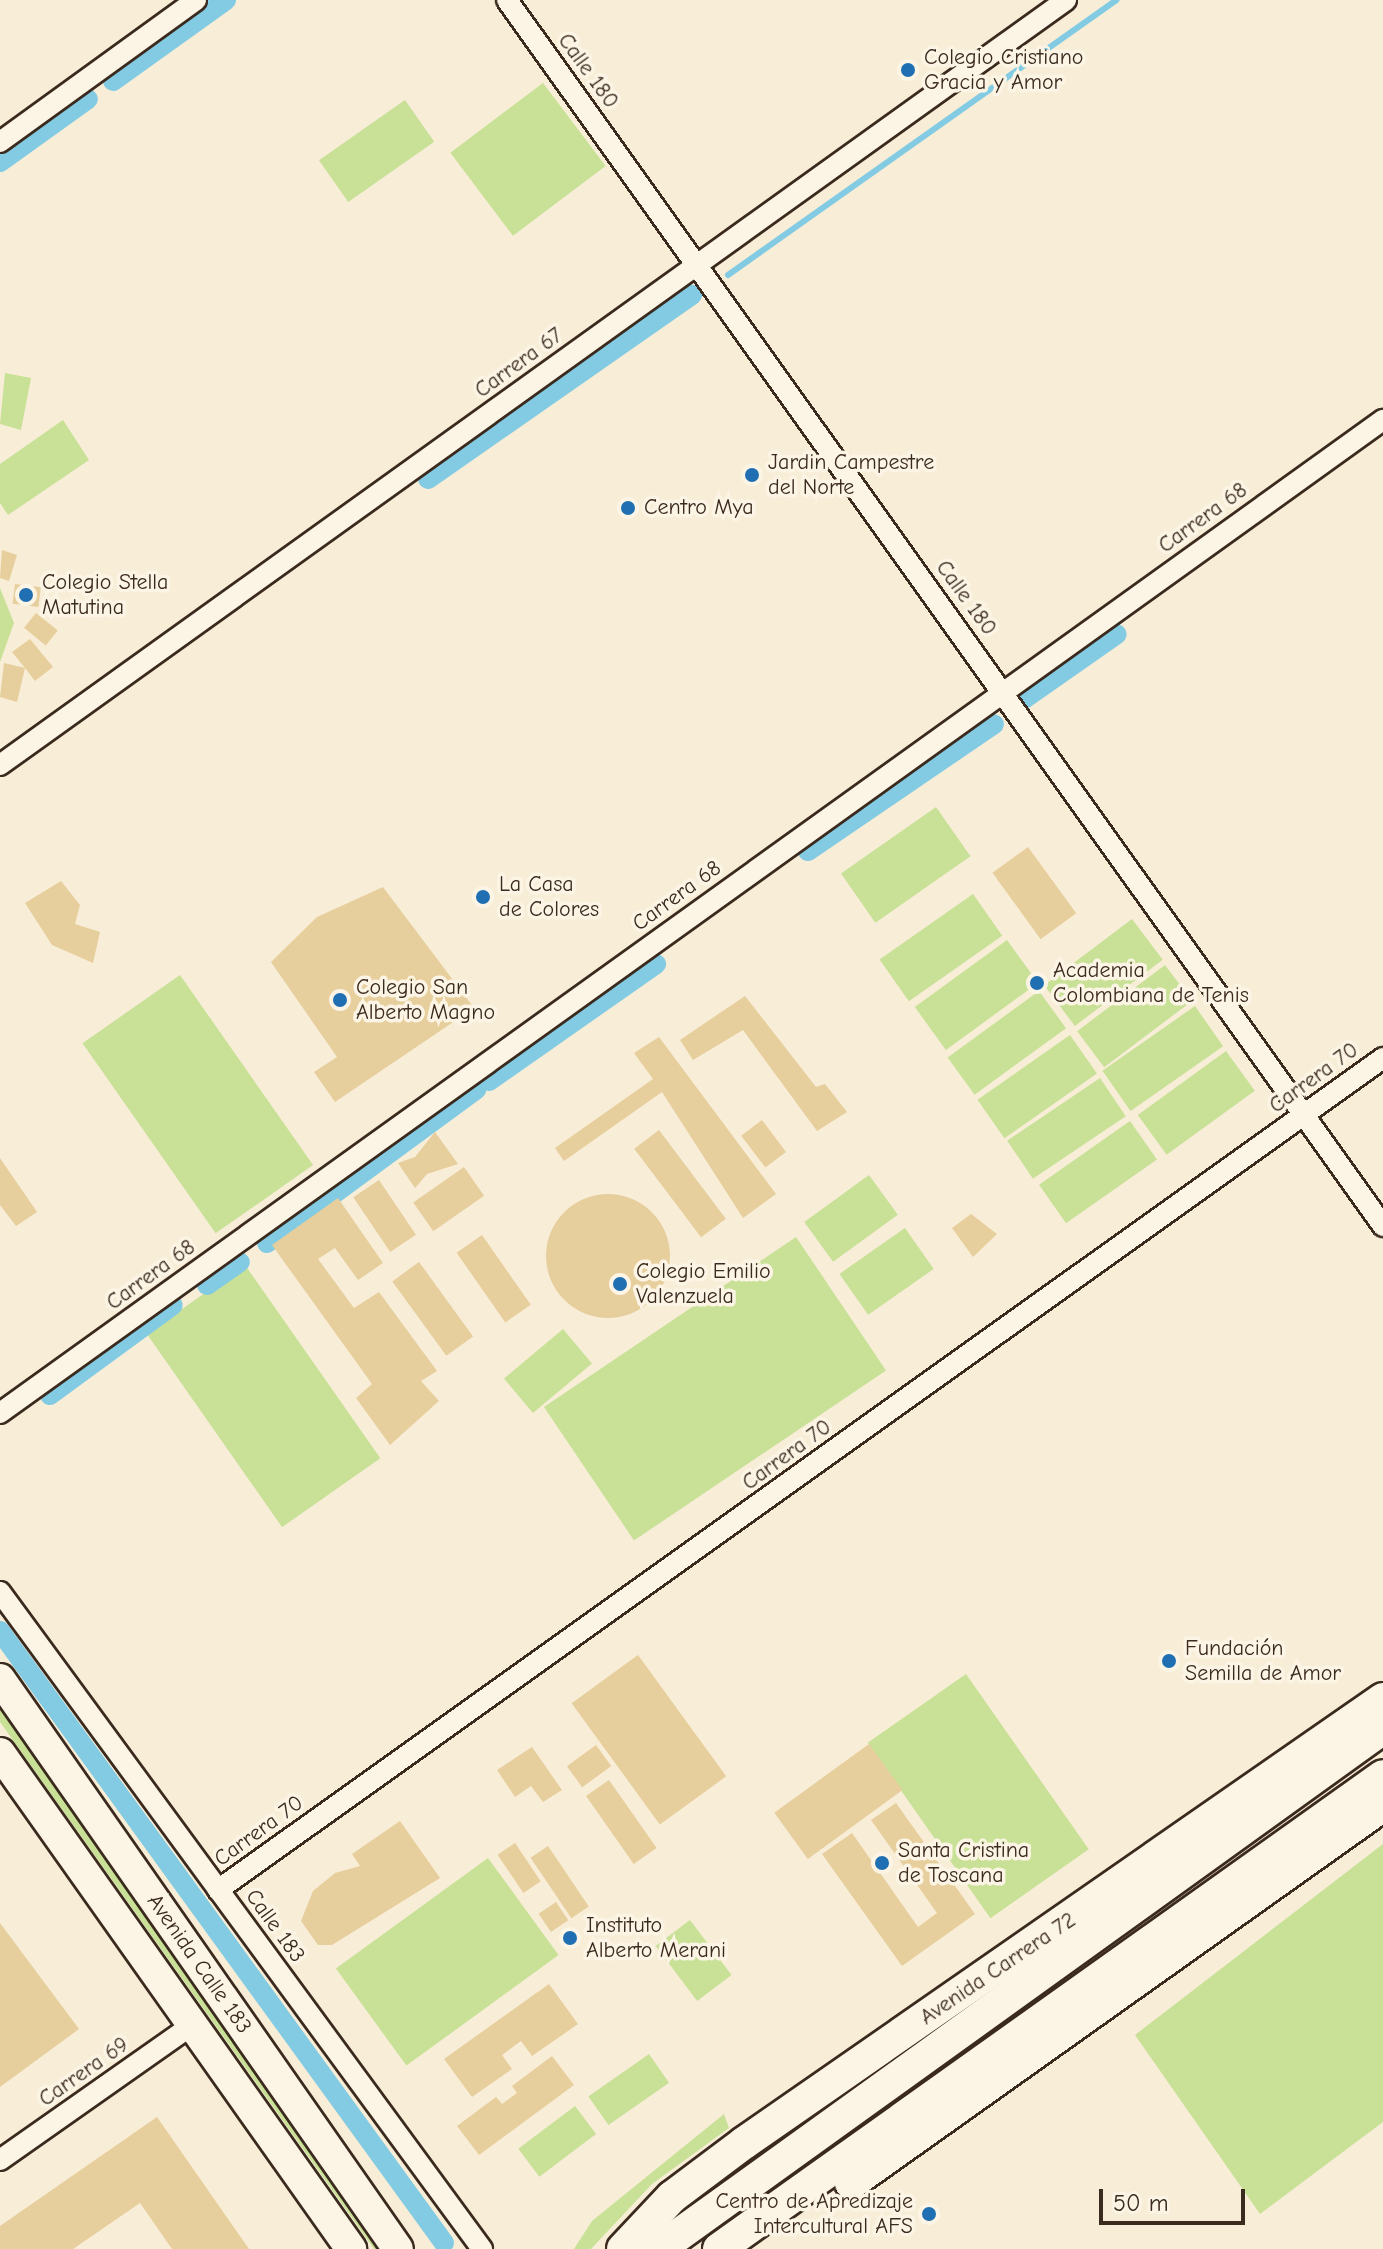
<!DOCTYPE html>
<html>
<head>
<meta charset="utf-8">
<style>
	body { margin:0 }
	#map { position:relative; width:1383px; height:2249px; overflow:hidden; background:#f8edd7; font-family:"Comic Neue",sans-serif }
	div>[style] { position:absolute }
	.green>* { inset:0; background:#c8e197; transform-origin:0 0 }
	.stream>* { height:6px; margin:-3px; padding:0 3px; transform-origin:3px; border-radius:3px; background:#82cbe3 }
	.canal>* { height:20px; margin:-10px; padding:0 10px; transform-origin:10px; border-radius:10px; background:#82cbe3 }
	.building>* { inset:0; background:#e7ce9d; transform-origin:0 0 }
	.round { border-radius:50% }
	.roads { filter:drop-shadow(2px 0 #3b2a1e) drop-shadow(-2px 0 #3b2a1e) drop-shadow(0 2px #3b2a1e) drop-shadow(0 -2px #3b2a1e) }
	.minor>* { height:20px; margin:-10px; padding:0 10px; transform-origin:10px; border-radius:10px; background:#fcf5e5 }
	.primary>* { height:30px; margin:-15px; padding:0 15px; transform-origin:15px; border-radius:15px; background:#fcf5e5 }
	.trunk>* { height:32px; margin:-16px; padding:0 16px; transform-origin:16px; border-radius:16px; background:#fcf5e5 }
	.dots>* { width:22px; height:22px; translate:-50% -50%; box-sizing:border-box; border:4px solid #fcf5e5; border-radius:50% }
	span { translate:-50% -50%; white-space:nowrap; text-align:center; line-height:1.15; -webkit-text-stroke:7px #fcf5e5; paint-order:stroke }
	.poi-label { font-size:22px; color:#3b2a1e }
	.left { translate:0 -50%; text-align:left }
	.right { translate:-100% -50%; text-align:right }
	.street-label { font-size:22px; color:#3b2a1e }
	.scale { position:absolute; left:1099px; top:2189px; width:146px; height:36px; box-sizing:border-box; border:4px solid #3b2a1e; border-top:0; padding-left:10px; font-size:24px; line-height:28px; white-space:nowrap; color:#3b2a1e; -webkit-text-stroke:6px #fcf5e5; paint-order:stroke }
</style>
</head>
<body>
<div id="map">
	<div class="green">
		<div style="left:543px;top:83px;width:104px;height:116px;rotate:53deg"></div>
		<div style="left:405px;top:100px;width:51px;height:105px;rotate:55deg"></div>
		<div style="clip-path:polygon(5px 373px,31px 378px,21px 430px,0 424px)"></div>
		<div style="clip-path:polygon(63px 420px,89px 460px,8px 515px,0 503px,0 464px)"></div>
		<div style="clip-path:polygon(0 588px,14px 623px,0 662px)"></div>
		<div style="left:936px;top:807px;width:60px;height:116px;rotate:55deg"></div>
		<div style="left:973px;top:894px;width:51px;height:114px;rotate:55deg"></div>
		<div style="left:1132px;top:919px;width:51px;height:110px;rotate:53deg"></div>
		<div style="left:1007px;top:940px;width:53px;height:114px;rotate:54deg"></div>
		<div style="left:1165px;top:965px;width:45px;height:110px;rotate:53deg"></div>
		<div style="left:180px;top:975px;width:232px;height:119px;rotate:55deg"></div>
		<div style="left:1039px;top:991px;width:46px;height:113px;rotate:54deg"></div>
		<div style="left:1195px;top:1006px;width:49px;height:113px;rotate:55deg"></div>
		<div style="left:1070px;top:1035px;width:47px;height:113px;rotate:55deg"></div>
		<div style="left:1226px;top:1051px;width:49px;height:109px;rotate:54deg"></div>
		<div style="left:1100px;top:1078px;width:46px;height:112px;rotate:56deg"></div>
		<div style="left:1130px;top:1121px;width:47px;height:111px;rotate:55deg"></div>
		<div style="left:869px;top:1175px;width:49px;height:80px;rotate:54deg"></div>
		<div style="left:905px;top:1228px;width:50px;height:80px;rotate:55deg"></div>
		<div style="left:796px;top:1237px;width:161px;height:304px;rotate:56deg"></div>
		<div style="left:245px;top:1265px;width:236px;height:120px;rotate:55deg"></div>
		<div style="left:563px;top:1329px;width:45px;height:77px;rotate:50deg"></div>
		<div style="left:966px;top:1674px;width:214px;height:120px;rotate:55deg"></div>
		<div style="clip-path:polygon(0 1708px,99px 1844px,383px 2249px,374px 2249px,0 1722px)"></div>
		<div style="clip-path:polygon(1215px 1832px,663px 2229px,681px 2208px)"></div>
		<div style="clip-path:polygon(1383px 1844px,1383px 2122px,1260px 2214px,1135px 2035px)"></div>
		<div style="left:488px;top:1858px;width:120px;height:188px;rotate:54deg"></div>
		<div style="left:690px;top:1920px;width:69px;height:43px;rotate:53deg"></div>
		<div style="left:649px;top:2054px;width:35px;height:74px;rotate:55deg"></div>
		<div style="left:575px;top:2106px;width:35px;height:71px;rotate:53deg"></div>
		<div style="clip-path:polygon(724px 2114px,729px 2128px,652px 2184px,591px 2249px,574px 2249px,592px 2221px)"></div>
	</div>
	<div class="stream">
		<div style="left:728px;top:275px;width:476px;rotate:-35.3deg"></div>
	</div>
	<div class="canal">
		<div style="left:113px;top:81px;width:139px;rotate:-35.6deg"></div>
		<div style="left:0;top:162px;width:108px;rotate:-35.6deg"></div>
		<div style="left:428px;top:479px;width:322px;rotate:-34.9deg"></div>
		<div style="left:1024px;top:699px;width:113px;rotate:-35deg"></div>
		<div style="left:808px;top:851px;width:225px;rotate:-34.3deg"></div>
		<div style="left:489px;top:1081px;width:204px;rotate:-35deg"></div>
		<div style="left:267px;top:1243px;width:260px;rotate:-36.3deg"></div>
		<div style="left:207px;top:1285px;width:40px;rotate:-34.9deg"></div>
		<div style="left:50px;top:1395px;width:152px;rotate:-36.2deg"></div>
		<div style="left:0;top:1631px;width:756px;rotate:54.04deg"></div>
	</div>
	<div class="building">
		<div style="clip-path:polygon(2px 550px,17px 555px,9px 581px,0 578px)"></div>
		<div style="left:15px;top:584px;width:26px;height:20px;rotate:7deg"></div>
		<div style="left:36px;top:613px;width:28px;height:19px;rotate:39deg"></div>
		<div style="clip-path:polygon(30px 639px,53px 667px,35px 681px,25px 668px,17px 702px,0 697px,4px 663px,25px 668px,12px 652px)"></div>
		<div style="left:1028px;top:847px;width:82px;height:44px;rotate:54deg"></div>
		<div style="clip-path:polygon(61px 881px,80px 905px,75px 924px,100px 932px,93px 963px,52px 945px,25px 903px)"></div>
		<div style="clip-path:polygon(383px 887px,474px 1008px,335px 1102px,314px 1072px,337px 1057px,271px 962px,317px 917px)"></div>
		<div style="clip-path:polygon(745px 996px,816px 1087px,825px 1084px,847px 1112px,817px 1131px,743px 1030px,693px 1060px,680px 1040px)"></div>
		<div style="clip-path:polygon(659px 1037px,776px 1194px,743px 1218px,662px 1092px,564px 1161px,555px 1148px,653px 1079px,634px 1053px)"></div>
		<div style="left:762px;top:1120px;width:40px;height:26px;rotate:53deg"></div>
		<div style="left:659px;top:1130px;width:111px;height:31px;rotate:53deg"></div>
		<div style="clip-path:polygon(435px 1132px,458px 1164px,427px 1174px,415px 1188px,398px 1163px,415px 1157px)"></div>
		<div style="clip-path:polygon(0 1158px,37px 1212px,16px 1226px,0 1205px)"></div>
		<div style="left:464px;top:1167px;width:35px;height:62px;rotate:55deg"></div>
		<div style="left:379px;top:1180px;width:66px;height:31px;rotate:56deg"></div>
		<div class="round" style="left:546px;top:1194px;width:124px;height:124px"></div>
		<div style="clip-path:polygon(338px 1198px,383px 1263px,358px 1280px,335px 1248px,318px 1259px,354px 1308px,379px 1292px,437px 1371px,421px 1381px,439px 1401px,390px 1445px,356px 1398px,372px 1384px,272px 1245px)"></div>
		<div style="clip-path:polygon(971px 1214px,997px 1234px,973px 1257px,952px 1228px)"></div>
		<div style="left:482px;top:1235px;width:85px;height:31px;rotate:55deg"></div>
		<div style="left:419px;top:1262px;width:92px;height:33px;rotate:54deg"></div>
		<div style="left:638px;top:1655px;width:150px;height:82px;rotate:54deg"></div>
		<div style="left:869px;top:1744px;width:57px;height:117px;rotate:54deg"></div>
		<div style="left:596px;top:1745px;width:26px;height:36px;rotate:54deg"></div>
		<div style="clip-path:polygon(532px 1747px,562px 1790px,543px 1802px,531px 1786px,515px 1797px,497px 1770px)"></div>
		<div style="left:609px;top:1780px;width:83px;height:28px;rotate:55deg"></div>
		<div style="clip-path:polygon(896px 1803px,975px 1914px,902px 1966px,822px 1854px,852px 1833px,918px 1927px,937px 1913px,871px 1820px)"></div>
		<div style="clip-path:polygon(400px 1821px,440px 1878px,332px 1945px,318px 1945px,301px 1921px,313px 1891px,335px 1873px,360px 1866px,352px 1854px)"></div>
		<div style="left:515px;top:1843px;width:46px;height:21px;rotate:56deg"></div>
		<div style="left:548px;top:1846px;width:73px;height:21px;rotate:56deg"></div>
		<div style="left:556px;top:1902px;width:22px;height:21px;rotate:56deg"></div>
		<div style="clip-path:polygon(0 1923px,79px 2029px,0 2087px)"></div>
		<div style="clip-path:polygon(549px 1984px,578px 2024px,532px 2056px,521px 2041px,502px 2055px,512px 2069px,472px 2097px,444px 2059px)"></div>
		<div style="clip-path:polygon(552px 2056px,574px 2085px,479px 2155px,457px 2126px,496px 2097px,502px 2104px,517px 2093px,512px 2086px)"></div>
		<div style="clip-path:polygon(157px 2117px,249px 2249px,172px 2249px,140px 2203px,73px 2249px,0 2249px,0 2226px)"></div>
	</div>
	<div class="roads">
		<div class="minor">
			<div style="left:507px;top:0;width:1507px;rotate:54.45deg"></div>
			<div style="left:0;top:142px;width:242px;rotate:-35.9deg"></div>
			<div style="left:0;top:765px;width:1312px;rotate:-35.66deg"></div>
			<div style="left:0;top:1413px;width:1703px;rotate:-35.68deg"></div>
			<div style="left:0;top:1592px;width:815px;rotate:53.73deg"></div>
			<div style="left:218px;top:1890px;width:1432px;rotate:-35.53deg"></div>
			<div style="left:0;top:2160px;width:238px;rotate:-35.1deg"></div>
		</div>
		<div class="primary">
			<div style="left:0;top:1679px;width:695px;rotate:55.08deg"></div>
			<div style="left:0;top:1753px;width:608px;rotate:54.71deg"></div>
		</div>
		<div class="trunk">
			<div style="left:851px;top:2183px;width:653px;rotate:-35.39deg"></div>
			<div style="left:623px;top:2249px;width:71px;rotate:-46.7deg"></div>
			<div style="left:672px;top:2197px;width:90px;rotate:-36.9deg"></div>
			<div style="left:744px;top:2143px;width:778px;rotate:-34.79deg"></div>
			<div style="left:659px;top:2249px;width:892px;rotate:-35.74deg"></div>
			<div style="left:719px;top:2249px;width:815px;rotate:-35.46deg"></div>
		</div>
	</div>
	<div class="dots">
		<div style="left:908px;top:70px;background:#1f6fb2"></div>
		<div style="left:752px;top:475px;background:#1f6fb2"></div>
		<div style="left:628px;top:508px;background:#1f6fb2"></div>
		<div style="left:26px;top:595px;background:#1f6fb2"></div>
		<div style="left:483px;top:897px;background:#1f6fb2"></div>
		<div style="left:1037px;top:983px;background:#1f6fb2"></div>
		<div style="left:340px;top:1000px;background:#1f6fb2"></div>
		<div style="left:620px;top:1284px;background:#1f6fb2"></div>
		<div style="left:1169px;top:1661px;background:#1f6fb2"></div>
		<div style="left:882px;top:1863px;background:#1f6fb2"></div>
		<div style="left:570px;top:1938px;background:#1f6fb2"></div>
		<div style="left:929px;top:2214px;background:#1f6fb2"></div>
	</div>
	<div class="poi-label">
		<span class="left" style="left:924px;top:70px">Colegio Cristiano<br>Gracia y Amor</span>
		<span class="left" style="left:768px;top:475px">Jardin Campestre<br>del Norte</span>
		<span class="left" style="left:644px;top:508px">Centro Mya</span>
		<span class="left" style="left:42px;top:595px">Colegio Stella<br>Matutina</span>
		<span class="left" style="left:499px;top:897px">La Casa<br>de Colores</span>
		<span class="left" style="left:1053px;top:983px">Academia<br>Colombiana de Tenis</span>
		<span class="left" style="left:356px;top:1000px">Colegio San<br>Alberto Magno</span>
		<span class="left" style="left:636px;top:1284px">Colegio Emilio<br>Valenzuela</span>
		<span class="left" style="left:1185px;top:1661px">Fundación<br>Semilla de Amor</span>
		<span class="left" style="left:898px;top:1863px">Santa Cristina<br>de Toscana</span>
		<span class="left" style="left:586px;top:1938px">Instituto<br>Alberto Merani</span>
		<span class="right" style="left:913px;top:2214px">Centro de Apredizaje<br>Intercultural AFS</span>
	</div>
	<div class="street-label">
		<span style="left:588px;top:71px;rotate:54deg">Calle 180</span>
		<span style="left:519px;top:363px;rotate:-36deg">Carrera 67</span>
		<span style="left:1203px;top:518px;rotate:-36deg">Carrera 68</span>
		<span style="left:966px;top:598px;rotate:54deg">Calle 180</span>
		<span style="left:677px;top:896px;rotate:-36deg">Carrera 68</span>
		<span style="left:1314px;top:1078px;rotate:-36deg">Carrera 70</span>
		<span style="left:151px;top:1275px;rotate:-36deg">Carrera 68</span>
		<span style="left:787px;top:1455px;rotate:-36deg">Carrera 70</span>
		<span style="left:259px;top:1831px;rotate:-36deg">Carrera 70</span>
		<span style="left:275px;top:1926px;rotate:54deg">Calle 183</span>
		<span style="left:199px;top:1964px;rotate:55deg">Avenida Calle 183</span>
		<span style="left:998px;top:1969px;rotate:-34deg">Avenida Carrera 72</span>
		<span style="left:84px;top:2072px;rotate:-35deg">Carrera 69</span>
	</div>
	<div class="scale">50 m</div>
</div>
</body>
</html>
